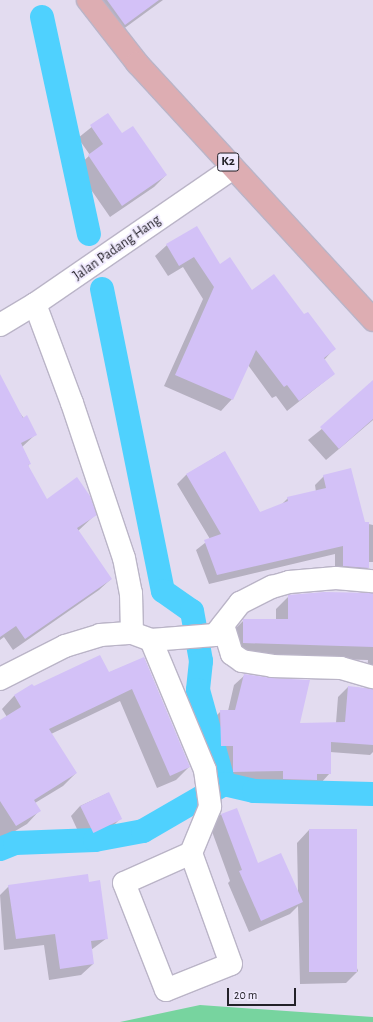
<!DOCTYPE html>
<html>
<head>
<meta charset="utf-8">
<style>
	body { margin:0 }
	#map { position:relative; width:373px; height:1022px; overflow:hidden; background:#e3dcf0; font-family:"Alegreya Sans",sans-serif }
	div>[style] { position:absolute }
	.green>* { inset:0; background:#77d49f }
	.shadow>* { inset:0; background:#0003 }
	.canal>* { height:24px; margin:-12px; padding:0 12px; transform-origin:12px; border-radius:12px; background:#4fd1fe }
	.building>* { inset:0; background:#d3c1f7; transform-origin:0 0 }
	.roads { filter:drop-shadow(1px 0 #bab4c7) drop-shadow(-1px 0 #bab4c7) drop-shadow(0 1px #bab4c7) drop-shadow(0 -1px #bab4c7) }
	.minor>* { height:22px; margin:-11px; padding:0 11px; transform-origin:11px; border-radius:11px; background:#fff }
	.secondary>* { height:22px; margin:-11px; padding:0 11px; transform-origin:11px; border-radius:11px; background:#fff }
	.primary>* { height:22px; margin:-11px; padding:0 11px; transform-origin:11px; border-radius:11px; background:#ddadb2 }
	span { translate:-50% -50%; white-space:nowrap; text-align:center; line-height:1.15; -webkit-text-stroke:4px #f0eafe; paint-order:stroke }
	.shield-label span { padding:1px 3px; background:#f0eafe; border:1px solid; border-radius:3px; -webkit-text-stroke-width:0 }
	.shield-label { font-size:13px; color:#232128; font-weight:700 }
	.street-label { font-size:14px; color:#232128 }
	.scale { position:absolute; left:227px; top:988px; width:69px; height:18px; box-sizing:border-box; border:2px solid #232128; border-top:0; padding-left:5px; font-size:12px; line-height:14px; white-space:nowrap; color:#232128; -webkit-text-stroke:3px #f0eafe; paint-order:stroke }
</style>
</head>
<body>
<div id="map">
	<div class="green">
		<div style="clip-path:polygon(200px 1005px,373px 1017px,373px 1022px,120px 1022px)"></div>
	</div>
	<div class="shadow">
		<div style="clip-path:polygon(83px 0,163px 0,111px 38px)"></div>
		<div style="clip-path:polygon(108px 114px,121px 135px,166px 175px,154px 187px,110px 217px,76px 168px,90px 155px,78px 138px)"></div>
		<div style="clip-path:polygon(167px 245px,219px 265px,252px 292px,304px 316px,334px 349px,324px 360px,334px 374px,287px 411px,276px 396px,272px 398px,248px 365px,232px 399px,221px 411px,164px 386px,203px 299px,183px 267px,168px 276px,155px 256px)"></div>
		<div style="clip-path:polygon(0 387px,36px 434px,22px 447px,30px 463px,28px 466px,46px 500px,95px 515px,78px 531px,111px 579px,99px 590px,13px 650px,4px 637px,0 640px)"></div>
		<div style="clip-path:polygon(373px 388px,373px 420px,326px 460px,308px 440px)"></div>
		<div style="clip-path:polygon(224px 452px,260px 513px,281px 505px,288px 498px,316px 492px,315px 485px,324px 476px,364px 523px,373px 525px,373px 562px,368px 562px,368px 568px,359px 577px,335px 575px,335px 554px,209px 584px,196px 550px,210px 539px,177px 484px,186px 475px)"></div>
		<div style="clip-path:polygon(373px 594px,373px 673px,367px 672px,368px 660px,230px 656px,231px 633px,244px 620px,276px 620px,276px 609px,289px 596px)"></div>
		<div style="clip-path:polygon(144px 658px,189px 767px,176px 780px,157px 788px,120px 701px,51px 734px,76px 773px,63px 786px,35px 803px,39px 811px,27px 824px,0 840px,0 721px,7px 717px,2px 709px,14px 696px,32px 685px,33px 688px,108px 673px)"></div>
		<div style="clip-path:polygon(245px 675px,298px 724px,336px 723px,338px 697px,348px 687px,373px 689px,373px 752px,370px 755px,330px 752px,330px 773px,320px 784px,311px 784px,306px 789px,273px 789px,273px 781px,223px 781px,223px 756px,211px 756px,211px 721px,221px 711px,228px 711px,234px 685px)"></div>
		<div style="clip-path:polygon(108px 793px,120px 819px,111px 828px,83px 842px,71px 816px,80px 806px)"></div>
		<div style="clip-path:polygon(221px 814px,257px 864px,298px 893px,297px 843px,309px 830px,358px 971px,346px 983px,300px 984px,298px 906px,290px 914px,249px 932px,228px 883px,230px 881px,210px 826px)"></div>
		<div style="clip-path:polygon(88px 883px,107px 938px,91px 950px,93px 964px,81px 975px,49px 980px,44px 945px,4px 950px,0 895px,9px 886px)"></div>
	</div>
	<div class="canal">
		<div style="left:42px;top:17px;width:222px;rotate:77.8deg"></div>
		<div style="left:102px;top:289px;width:308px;rotate:78.6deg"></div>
		<div style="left:163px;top:591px;width:35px;rotate:35deg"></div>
		<div style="left:192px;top:611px;width:51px;rotate:79.8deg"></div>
		<div style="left:201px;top:661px;width:29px;rotate:96deg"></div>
		<div style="left:198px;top:690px;width:98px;rotate:74.5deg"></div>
		<div style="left:0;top:849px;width:16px;rotate:-22deg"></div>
		<div style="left:15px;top:843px;width:80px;rotate:-2.1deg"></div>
		<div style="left:95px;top:840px;width:49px;rotate:-10.6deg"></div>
		<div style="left:143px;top:831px;width:94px;rotate:-30.1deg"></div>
		<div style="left:224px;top:784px;width:31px;rotate:13deg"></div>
		<div style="left:254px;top:791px;width:119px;rotate:1.4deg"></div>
	</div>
	<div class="building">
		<div style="clip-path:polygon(107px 0,159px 0,125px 25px)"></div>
		<div style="clip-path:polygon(108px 113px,122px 133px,133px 126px,167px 175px,122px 206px,88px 155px,103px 144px,90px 125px)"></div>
		<div style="clip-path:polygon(197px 226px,220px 264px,230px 257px,252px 290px,274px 274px,304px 314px,308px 312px,336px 349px,324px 358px,335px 374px,299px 401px,287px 385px,284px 387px,256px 350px,233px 400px,175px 375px,214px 287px,194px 257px,179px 266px,166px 244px)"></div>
		<div style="clip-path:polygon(0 374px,23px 418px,27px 415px,37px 435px,21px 443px,31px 464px,28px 465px,47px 499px,77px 477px,90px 496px,97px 515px,77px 528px,112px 579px,25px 639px,16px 626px,0 637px)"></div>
		<div style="clip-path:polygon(373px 380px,373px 419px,339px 449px,320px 427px)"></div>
		<div style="clip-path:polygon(225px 451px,260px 512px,288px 501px,287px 497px,326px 488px,323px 475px,351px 468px,365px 522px,369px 522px,369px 568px,343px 566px,343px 546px,217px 575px,204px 540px,221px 534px,186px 474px)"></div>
		<div style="clip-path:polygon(324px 592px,373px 593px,373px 647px,243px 643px,243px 619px,288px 619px,288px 595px)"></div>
		<div style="clip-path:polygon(100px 655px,109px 672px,144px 657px,190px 767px,170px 776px,132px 689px,49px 729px,77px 773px,34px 800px,41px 811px,16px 826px,0 801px,0 720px,21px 707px,14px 695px,32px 684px,34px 686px)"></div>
		<div style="clip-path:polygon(244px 674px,272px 678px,310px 680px,300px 723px,345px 722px,348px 686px,373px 689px,373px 745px,331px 742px,331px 774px,317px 774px,317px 780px,283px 779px,283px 771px,233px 772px,233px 746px,221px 746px,220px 710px,235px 710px)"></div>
		<div style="left:109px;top:792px;width:30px;height:32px;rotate:64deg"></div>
		<div style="clip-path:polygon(237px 808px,258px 863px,281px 853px,303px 902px,261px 921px,239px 871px,242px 870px,221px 814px)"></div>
		<div style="left:309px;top:829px;width:48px;height:143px"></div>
		<div style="clip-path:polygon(88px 874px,89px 882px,100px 880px,108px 939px,91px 941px,94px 964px,60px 969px,55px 934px,16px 939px,8px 885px)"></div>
	</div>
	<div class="roads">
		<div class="minor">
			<div style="left:35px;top:304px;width:106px;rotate:69.5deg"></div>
			<div style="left:72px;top:403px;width:163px;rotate:71.5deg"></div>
			<div style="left:124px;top:558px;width:36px;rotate:79deg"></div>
			<div style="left:131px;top:593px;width:40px;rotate:88.6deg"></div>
			<div style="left:223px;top:625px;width:30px;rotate:73deg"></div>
			<div style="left:232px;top:654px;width:12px;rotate:35deg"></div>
			<div style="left:242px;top:661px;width:30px;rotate:9deg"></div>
			<div style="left:272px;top:666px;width:69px;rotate:1.7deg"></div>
			<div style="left:341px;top:668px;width:33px;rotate:16deg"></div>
			<div style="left:151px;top:640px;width:141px;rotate:67.4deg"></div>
			<div style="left:205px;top:770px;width:37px;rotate:82deg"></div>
			<div style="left:210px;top:807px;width:50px;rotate:112.4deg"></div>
			<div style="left:191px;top:853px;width:118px;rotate:70.2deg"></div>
			<div style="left:231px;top:964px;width:70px;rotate:158.2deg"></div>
			<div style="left:166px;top:990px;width:115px;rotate:-111.4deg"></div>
			<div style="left:124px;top:883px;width:73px;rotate:-24.1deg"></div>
			<div style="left:0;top:679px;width:73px;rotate:-26.9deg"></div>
			<div style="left:65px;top:646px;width:37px;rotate:-17deg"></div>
			<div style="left:100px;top:635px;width:32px;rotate:-4deg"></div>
			<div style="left:132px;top:633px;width:20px;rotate:20deg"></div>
			<div style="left:151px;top:640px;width:64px;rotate:-4.5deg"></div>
			<div style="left:215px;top:635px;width:41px;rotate:-52deg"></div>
			<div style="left:240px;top:603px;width:36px;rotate:-27deg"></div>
			<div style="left:272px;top:587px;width:18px;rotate:-16deg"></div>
			<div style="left:289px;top:582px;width:47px;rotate:-4.9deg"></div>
			<div style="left:336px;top:578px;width:37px;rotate:5deg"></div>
		</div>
		<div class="secondary">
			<div style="left:0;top:325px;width:41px;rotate:-31deg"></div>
			<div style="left:35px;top:304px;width:240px;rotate:-34.5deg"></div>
		</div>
		<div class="primary">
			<div style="left:88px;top:0;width:80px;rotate:52.1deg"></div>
			<div style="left:137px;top:63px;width:349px;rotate:47.4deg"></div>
		</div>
	</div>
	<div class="shield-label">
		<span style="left:228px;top:162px">K2</span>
	</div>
	<div class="street-label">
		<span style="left:117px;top:248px;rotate:-35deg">Jalan Padang Hang</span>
	</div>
	<div class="scale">20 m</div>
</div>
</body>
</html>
